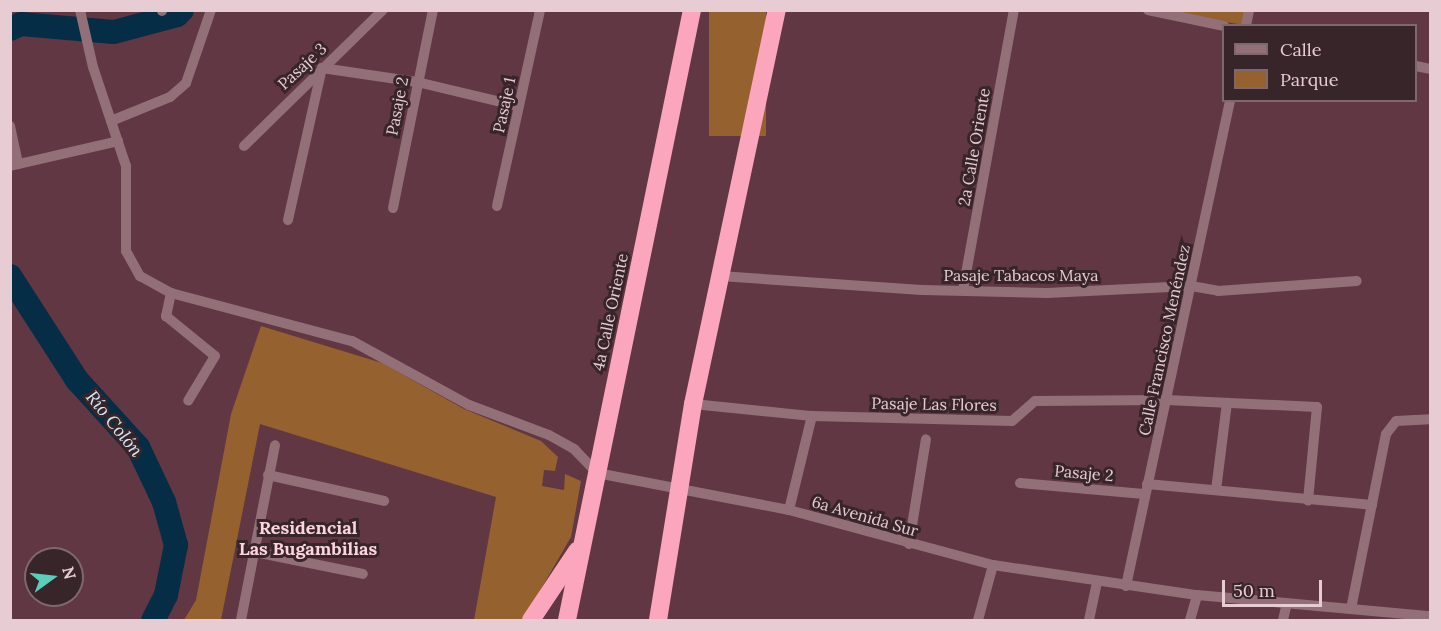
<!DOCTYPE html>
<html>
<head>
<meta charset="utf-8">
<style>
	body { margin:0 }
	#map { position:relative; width:1441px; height:631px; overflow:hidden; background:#603742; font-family:Lora,serif }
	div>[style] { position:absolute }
	.green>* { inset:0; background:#95612e; transform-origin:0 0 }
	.river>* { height:24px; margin:-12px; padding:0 12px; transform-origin:12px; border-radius:12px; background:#052d46 }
	.street>* { height:10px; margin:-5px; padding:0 5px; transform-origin:5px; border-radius:5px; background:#936f78 }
	.highway>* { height:18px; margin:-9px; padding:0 9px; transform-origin:9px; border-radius:9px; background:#fba6bc }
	span { translate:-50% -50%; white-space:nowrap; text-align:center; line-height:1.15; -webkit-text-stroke:6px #38252a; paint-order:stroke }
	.street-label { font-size:16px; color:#e7cdd3 }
	.water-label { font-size:18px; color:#d5e6f4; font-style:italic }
	.neighbourhood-label { font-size:18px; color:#fdd4dd; font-weight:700 }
	.frame { position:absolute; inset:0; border:12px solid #e7cdd3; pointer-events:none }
	.legend { position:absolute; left:1222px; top:24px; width:195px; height:78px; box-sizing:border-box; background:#38252a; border:2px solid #7e686e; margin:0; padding:8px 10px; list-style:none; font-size:18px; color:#e7cdd3 }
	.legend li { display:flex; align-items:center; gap:12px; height:30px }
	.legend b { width:30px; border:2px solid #7e686e }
	.north { position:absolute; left:24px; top:547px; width:60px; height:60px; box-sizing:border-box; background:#38252a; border:2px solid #7e686e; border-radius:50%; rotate:75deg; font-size:16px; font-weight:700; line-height:24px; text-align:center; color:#e7cdd3 }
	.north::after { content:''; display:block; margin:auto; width:21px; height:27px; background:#5acebd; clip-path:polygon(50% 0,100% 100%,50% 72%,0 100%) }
	.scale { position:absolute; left:1222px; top:580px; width:100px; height:27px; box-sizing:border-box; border:3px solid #e7cdd3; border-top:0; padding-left:8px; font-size:18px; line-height:21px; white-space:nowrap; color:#e7cdd3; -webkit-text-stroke:4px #38252a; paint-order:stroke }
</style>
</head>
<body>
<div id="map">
	<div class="green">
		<div style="left:709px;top:11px;width:57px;height:125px"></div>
		<div style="clip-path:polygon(1157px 11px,1249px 11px,1244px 25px)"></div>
		<div style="clip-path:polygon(261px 326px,382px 363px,464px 409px,541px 441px,558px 457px,555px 471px,544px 470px,542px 486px,564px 490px,565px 474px,581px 481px,571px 537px,523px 620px,474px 620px,496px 497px,260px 424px,221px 620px,184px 620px,196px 600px,231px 414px)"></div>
	</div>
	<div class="river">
		<div style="left:10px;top:29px;width:12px;rotate:-24deg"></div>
		<div style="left:21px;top:24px;width:93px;rotate:4.9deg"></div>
		<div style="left:114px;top:32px;width:65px;rotate:-15.1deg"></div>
		<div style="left:177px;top:15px;width:7px;rotate:-45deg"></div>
		<div style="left:10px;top:276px;width:124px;rotate:57.2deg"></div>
		<div style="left:77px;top:380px;width:91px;rotate:47.7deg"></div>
		<div style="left:138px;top:447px;width:61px;rotate:64.7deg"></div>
		<div style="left:164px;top:502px;width:45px;rotate:74.4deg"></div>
		<div style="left:176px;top:545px;width:51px;rotate:101.3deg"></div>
		<div style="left:166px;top:595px;width:28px;rotate:117deg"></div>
	</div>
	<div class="street">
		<div style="left:80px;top:10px;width:58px;rotate:77.2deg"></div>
		<div style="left:93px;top:67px;width:104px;rotate:71.6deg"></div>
		<div style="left:126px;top:166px;width:85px;rotate:90deg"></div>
		<div style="left:126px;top:251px;width:29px;rotate:61deg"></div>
		<div style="left:140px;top:276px;width:35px;rotate:29deg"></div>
		<div style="left:171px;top:293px;width:187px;rotate:14.9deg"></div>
		<div style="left:352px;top:341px;width:133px;rotate:28.7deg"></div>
		<div style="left:469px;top:405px;width:85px;rotate:20.6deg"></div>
		<div style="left:549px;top:435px;width:29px;rotate:29deg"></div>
		<div style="left:574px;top:449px;width:33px;rotate:46deg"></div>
		<div style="left:597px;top:473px;width:196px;rotate:10.9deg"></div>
		<div style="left:789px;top:510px;width:211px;rotate:15.1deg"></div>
		<div style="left:993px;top:565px;width:206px;rotate:8.4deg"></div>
		<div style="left:1197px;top:595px;width:234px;rotate:5.2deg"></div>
		<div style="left:162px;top:10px;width:1px;rotate:90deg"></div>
		<div style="left:1148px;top:10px;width:78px;rotate:11.9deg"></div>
		<div style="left:1246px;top:26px;width:16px;rotate:-79deg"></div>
		<div style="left:1416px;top:66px;width:14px;rotate:12deg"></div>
		<div style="left:111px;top:121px;width:64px;rotate:-22.1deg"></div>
		<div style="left:170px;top:97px;width:21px;rotate:-41deg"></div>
		<div style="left:186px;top:83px;width:77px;rotate:-71.1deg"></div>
		<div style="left:10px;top:126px;width:39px;rotate:78deg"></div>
		<div style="left:244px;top:146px;width:194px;rotate:-44.4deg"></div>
		<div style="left:10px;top:166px;width:111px;rotate:-13deg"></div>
		<div style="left:497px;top:206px;width:201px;rotate:-77.6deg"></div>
		<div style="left:393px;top:208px;width:202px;rotate:-78.6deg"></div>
		<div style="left:288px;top:220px;width:156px;rotate:-77.4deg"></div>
		<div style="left:322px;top:68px;width:96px;rotate:8.4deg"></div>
		<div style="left:417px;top:82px;width:104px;rotate:13.4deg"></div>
		<div style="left:720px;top:276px;width:202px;rotate:4deg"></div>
		<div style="left:922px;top:290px;width:125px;rotate:1.4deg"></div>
		<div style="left:1047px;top:293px;width:144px;rotate:-2.8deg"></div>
		<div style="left:1191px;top:286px;width:27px;rotate:10deg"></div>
		<div style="left:1218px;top:291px;width:139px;rotate:-4.1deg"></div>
		<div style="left:963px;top:290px;width:285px;rotate:-79.7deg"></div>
		<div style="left:171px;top:293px;width:24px;rotate:102deg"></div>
		<div style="left:166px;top:316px;width:63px;rotate:39.2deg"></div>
		<div style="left:215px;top:356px;width:52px;rotate:121deg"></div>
		<div style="left:693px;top:404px;width:120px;rotate:5.8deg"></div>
		<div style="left:812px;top:416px;width:200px;rotate:1.4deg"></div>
		<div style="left:1012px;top:421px;width:30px;rotate:-41deg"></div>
		<div style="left:1035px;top:401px;width:132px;rotate:-0.4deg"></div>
		<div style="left:1167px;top:400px;width:150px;rotate:2.7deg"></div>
		<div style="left:1317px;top:407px;width:94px;rotate:95.5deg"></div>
		<div style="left:268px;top:475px;width:119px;rotate:12.6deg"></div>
		<div style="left:1020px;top:483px;width:124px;rotate:5.1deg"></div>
		<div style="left:1147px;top:484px;width:226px;rotate:5.3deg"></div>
		<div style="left:1216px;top:490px;width:88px;rotate:-82.8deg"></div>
		<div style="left:789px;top:510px;width:97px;rotate:-76.3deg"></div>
		<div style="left:909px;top:544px;width:106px;rotate:-80.8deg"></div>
		<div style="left:254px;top:552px;width:111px;rotate:11.4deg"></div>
		<div style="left:1126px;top:586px;width:497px;rotate:-77.9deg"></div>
		<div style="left:1351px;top:609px;width:178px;rotate:-78.7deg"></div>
		<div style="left:1386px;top:434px;width:16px;rotate:-52deg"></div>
		<div style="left:1396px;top:421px;width:34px;rotate:-3deg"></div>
		<div style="left:241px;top:620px;width:178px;rotate:-79deg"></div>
		<div style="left:978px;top:620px;width:57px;rotate:-74.7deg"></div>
		<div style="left:1089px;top:620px;width:38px;rotate:-78deg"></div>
		<div style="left:1190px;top:620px;width:26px;rotate:-74deg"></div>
		<div style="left:1283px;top:620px;width:17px;rotate:-77deg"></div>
	</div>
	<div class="highway">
		<div style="left:531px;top:620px;width:83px;rotate:-56.3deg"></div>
		<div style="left:567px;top:620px;width:623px;rotate:-78.42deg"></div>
		<div style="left:658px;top:620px;width:219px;rotate:-80.8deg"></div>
		<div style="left:693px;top:404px;width:403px;rotate:-78deg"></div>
	</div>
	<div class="street-label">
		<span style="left:302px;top:66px;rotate:-43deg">Pasaje 3</span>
		<span style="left:504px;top:105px;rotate:-78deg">Pasaje 1</span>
		<span style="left:397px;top:106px;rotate:-79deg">Pasaje 2</span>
		<span style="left:974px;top:147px;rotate:-80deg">2a Calle Oriente</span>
		<span style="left:1021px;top:275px">Pasaje Tabacos Maya</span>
		<span style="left:610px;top:312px;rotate:-78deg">4a Calle Oriente</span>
		<span style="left:1164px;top:340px;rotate:-78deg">Calle Francisco Menéndez</span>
		<span style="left:934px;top:404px;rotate:1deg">Pasaje Las Flores</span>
		<span style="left:1084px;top:473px;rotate:5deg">Pasaje 2</span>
		<span style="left:865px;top:516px;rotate:16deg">6a Avenida Sur</span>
	</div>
	<div class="water-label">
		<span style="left:114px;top:424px;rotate:51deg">Río Colón</span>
	</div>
	<div class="neighbourhood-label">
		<span style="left:308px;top:539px">Residencial<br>Las Bugambilias</span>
	</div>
	<div class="frame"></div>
	<ul class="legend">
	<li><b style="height:8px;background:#936f78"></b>Calle</li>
	<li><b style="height:16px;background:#95612e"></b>Parque</li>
	</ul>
	<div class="north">N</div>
	<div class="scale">50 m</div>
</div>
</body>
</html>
